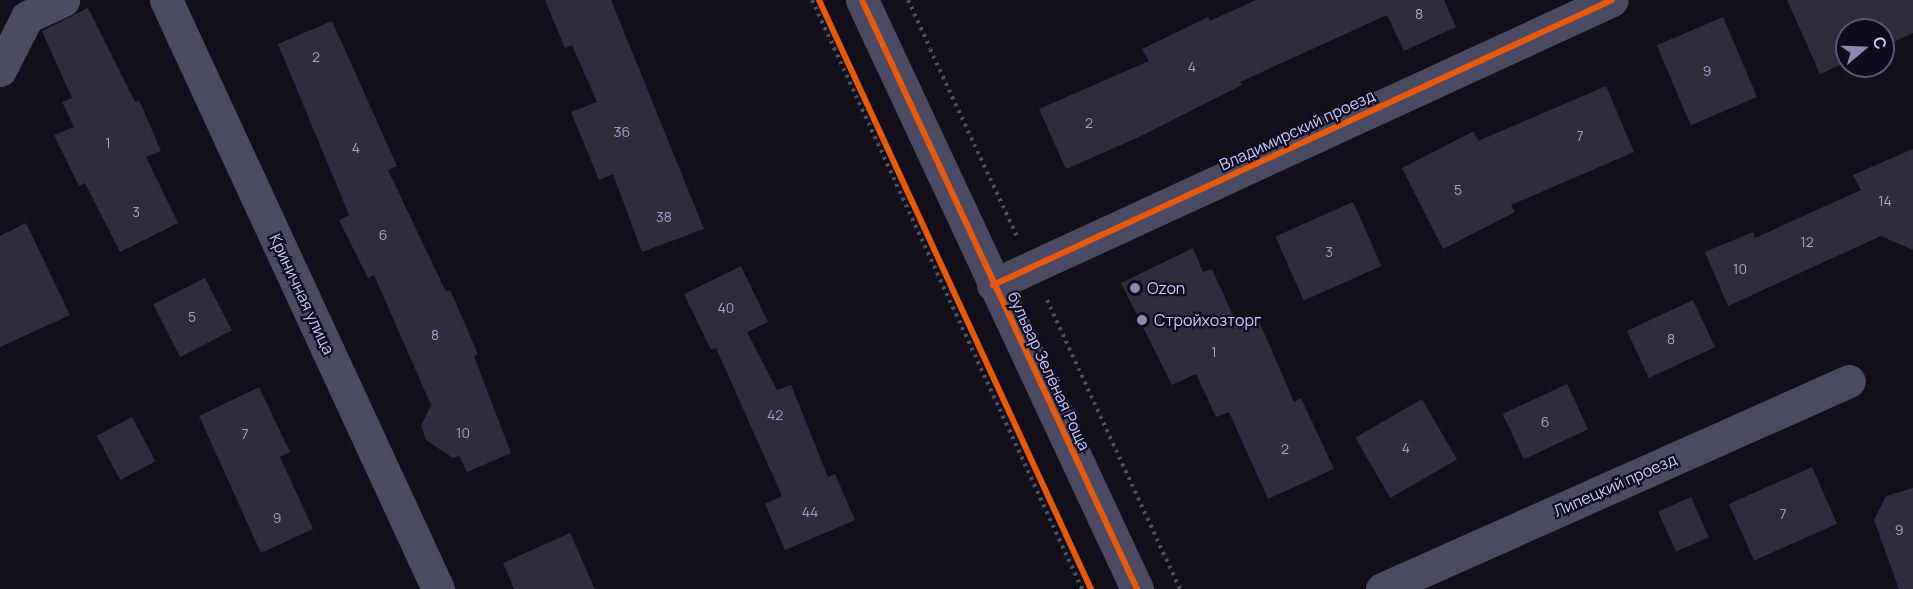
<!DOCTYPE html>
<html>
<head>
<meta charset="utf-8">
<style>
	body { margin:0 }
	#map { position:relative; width:1913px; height:589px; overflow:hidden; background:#120f1a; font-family:Manrope,sans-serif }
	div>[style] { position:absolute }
	.building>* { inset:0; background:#2f2c3e; transform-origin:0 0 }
	.path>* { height:4px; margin-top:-2px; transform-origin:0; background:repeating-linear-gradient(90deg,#455663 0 3px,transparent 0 7.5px) }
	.minor>* { height:33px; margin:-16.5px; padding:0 16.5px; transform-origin:16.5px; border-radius:16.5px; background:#4a4a64 }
	.cycleway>* { height:6px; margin:-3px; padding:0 3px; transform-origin:3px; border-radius:3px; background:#e8590c }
	.dots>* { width:16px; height:16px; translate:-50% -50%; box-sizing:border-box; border:3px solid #0e0b1f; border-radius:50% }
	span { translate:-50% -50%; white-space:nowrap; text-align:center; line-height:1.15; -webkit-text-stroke:4.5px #0e0b1f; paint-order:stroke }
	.number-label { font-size:14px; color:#a6a2cf }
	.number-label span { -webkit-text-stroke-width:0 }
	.street-label { font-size:16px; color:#cdc9ff }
	.poi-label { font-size:16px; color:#cdc9ff }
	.left { translate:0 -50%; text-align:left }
	.north { position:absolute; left:1835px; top:18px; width:60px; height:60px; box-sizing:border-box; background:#0e0b1f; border:2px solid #5a5779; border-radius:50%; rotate:71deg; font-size:16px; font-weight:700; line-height:24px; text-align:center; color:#cdc9ff }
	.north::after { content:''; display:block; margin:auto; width:21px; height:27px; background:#8c88af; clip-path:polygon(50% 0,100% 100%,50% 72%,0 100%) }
</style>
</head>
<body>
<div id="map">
	<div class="building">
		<div style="clip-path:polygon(545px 0,611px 0,704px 229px,642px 252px,613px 174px,599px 180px,571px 112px,597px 102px,572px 45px,565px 48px)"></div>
		<div style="clip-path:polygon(1256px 0,1444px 0,1456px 27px,1404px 51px,1387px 15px,1240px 82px,1242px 85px,1139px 137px,1066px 169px,1039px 109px,1149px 61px,1142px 49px,1208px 17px,1210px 21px)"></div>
		<div style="clip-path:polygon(1787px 0,1913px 0,1913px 33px,1883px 47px,1883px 30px,1847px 30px,1847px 62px,1820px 74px)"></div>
		<div style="clip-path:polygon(88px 8px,135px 102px,139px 100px,161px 151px,146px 157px,178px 223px,120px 252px,85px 183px,79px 186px,54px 135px,74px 127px,62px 102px,72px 98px,42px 31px)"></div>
		<div style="left:1723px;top:17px;width:87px;height:72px;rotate:67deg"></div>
		<div style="clip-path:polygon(332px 21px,397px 166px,388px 170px,446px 292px,450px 290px,478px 354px,474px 356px,511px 453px,467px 472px,459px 456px,453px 458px,426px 440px,421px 426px,431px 405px,374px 275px,368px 278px,339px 220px,349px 215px,278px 44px)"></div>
		<div style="clip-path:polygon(1606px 86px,1634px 152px,1511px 205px,1515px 212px,1443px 249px,1402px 168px,1474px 131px,1478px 141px)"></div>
		<div style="clip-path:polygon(1913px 149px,1913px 250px,1881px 236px,1728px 306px,1705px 252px,1753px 232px,1755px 238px,1861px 190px,1853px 175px)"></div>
		<div style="left:1353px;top:202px;width:70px;height:85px;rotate:66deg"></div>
		<div style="clip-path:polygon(26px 223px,70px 315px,0 347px,0 236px)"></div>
		<div style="clip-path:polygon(1193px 248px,1203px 272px,1212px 269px,1239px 329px,1259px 321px,1294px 402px,1301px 398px,1334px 469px,1268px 499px,1229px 412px,1216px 417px,1196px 374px,1172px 385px,1121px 283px)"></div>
		<div style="clip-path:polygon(741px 266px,768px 322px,747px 332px,777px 390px,791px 385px,828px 477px,835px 474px,855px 520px,785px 550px,765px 504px,782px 496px,716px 348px,711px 350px,684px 294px)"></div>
		<div style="left:205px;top:278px;width:59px;height:58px;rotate:63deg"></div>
		<div style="left:1693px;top:300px;width:52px;height:73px;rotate:65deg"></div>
		<div style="left:1567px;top:384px;width:50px;height:71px;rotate:65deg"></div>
		<div style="clip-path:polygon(259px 387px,290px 452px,280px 457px,313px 529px,261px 553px,199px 416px)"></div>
		<div style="left:1422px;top:399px;width:70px;height:77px;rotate:60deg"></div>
		<div style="left:132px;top:417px;width:50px;height:40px;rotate:62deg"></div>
		<div style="left:1812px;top:467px;width:62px;height:91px;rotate:66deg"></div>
		<div style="clip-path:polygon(1913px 488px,1913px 589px,1899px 589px,1874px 520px,1886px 496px)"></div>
		<div style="left:1691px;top:497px;width:44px;height:36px;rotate:66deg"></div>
		<div style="clip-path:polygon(570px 533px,595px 589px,514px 589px,503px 563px)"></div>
	</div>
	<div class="path">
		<div style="left:812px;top:0;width:648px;rotate:65.37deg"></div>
		<div style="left:908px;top:0;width:53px;rotate:65.4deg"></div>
		<div style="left:930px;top:49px;width:206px;rotate:65.1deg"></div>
		<div style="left:1047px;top:300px;width:318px;rotate:65.3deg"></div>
	</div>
	<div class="minor">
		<div style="left:166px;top:0;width:649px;rotate:65.21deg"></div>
		<div style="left:862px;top:0;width:650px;rotate:64.97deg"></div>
		<div style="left:0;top:70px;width:59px;rotate:-63deg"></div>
		<div style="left:27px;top:17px;width:40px;rotate:-25deg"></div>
		<div style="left:993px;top:285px;width:681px;rotate:-24.72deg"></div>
		<div style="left:1382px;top:589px;width:511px;rotate:-24.01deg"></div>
	</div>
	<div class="cycleway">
		<div style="left:819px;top:0;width:649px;rotate:65.21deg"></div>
		<div style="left:862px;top:0;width:650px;rotate:64.97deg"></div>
		<div style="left:993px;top:285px;width:681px;rotate:-24.72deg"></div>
	</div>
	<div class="dots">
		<div style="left:1135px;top:288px;background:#8c88af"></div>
		<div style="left:1142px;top:320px;background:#8c88af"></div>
	</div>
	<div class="number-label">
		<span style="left:1419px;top:14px">8</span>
		<span style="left:316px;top:57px">2</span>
		<span style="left:1192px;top:67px">4</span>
		<span style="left:1707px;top:71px">9</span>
		<span style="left:1089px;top:123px">2</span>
		<span style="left:622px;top:132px">36</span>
		<span style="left:1580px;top:136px">7</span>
		<span style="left:108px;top:143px">1</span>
		<span style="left:356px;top:148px">4</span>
		<span style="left:1458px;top:190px">5</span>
		<span style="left:1885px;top:201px">14</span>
		<span style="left:136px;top:212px">3</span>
		<span style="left:664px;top:217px">38</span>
		<span style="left:383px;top:235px">6</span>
		<span style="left:1807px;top:242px">12</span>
		<span style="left:1329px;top:252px">3</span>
		<span style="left:1740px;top:269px">10</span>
		<span style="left:726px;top:308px">40</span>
		<span style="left:192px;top:317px">5</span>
		<span style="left:435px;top:335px">8</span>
		<span style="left:1671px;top:339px">8</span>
		<span style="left:1214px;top:352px">1</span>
		<span style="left:775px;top:415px">42</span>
		<span style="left:1545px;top:422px">6</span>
		<span style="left:463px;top:433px">10</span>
		<span style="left:245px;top:434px">7</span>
		<span style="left:1406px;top:448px">4</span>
		<span style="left:1285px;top:449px">2</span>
		<span style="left:810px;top:512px">44</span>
		<span style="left:1783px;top:514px">7</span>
		<span style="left:277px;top:518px">9</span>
		<span style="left:1899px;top:530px">9</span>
	</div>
	<div class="street-label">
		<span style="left:1297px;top:130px;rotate:-25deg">Владимирский проезд</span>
		<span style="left:302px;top:294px;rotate:65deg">Криничная улица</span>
		<span style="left:1049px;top:371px;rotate:65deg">бульвар Зелёная Роща</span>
		<span style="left:1615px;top:485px;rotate:-24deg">Липецкий проезд</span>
	</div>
	<div class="poi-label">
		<span class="left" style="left:1147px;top:288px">Ozon</span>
		<span class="left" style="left:1154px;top:320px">Стройхозторг</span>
	</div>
	<div class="north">С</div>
</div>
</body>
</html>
